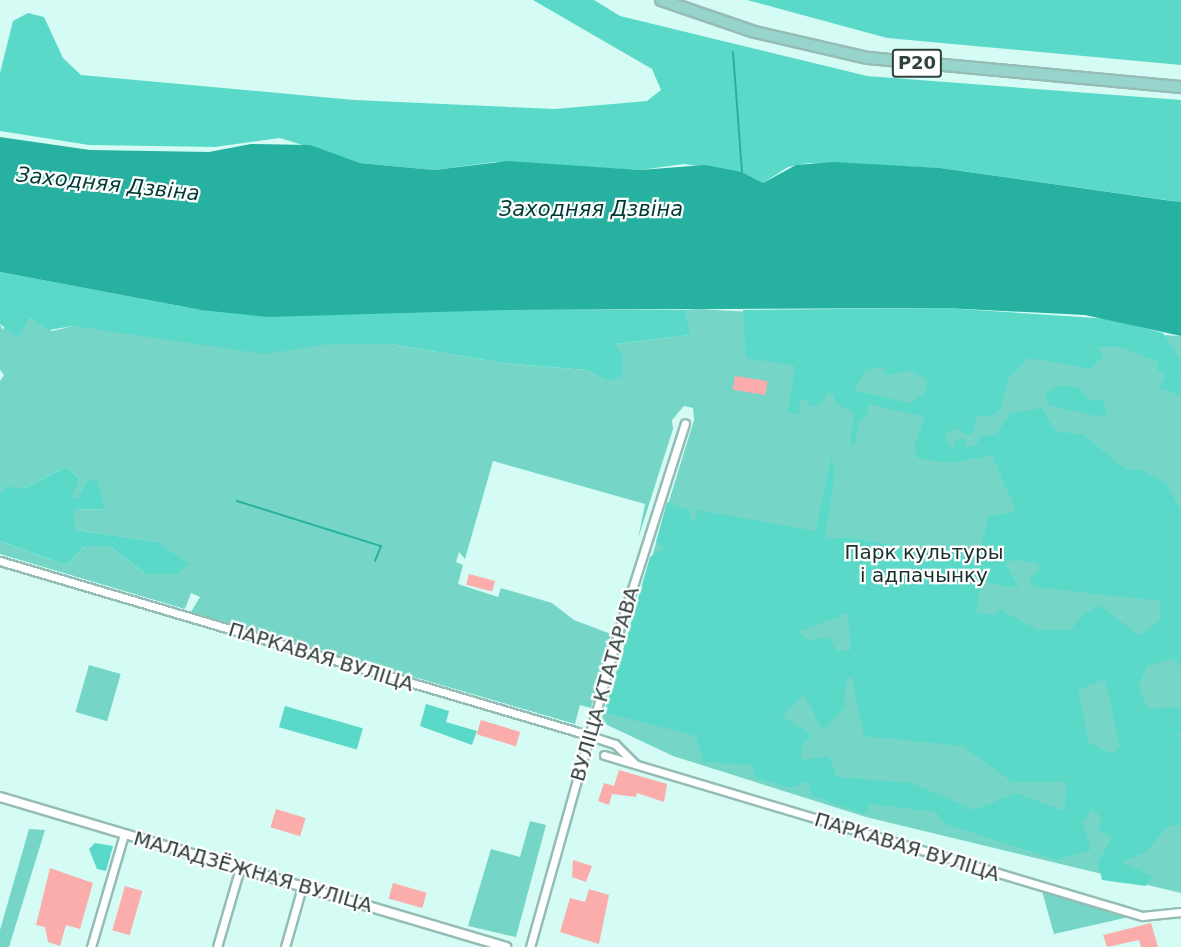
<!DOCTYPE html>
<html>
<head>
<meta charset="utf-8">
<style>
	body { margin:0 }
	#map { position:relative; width:1181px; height:947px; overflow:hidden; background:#d4fcf5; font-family:"DejaVu Sans",sans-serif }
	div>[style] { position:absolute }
	.green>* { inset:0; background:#75d6c8; transform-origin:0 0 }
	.forest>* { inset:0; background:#5bd9c8; transform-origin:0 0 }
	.water>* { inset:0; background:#26b1a1 }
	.stream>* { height:2px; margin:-1px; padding:0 1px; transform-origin:1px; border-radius:1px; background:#26b1a1 }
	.building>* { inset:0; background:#fbadac; transform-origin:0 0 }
	.roads { filter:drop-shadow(2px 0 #95bcb5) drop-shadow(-2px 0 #95bcb5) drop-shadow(0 2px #95bcb5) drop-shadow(0 -2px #95bcb5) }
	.minor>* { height:7px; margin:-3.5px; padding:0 3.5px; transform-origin:3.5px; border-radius:3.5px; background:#fff }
	.tertiary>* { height:8px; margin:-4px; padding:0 4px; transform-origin:4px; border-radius:4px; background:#fff }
	.primary>* { height:10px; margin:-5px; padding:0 5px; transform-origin:5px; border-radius:5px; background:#97d4cc }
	span { translate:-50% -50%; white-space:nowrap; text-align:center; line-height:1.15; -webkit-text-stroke:4.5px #fff; paint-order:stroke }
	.shield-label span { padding:2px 4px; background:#fff; border:2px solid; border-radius:4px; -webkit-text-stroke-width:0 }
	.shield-label { font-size:18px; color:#30403d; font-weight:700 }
	.park-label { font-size:20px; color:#1a302c }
	.street-label { font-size:20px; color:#30403d }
	.water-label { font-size:21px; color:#003c35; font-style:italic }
</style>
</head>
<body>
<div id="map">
	<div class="green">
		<div style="clip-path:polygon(699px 309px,1181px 336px,1181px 893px,866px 817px,673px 756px,601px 722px,694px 420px,693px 408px,684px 406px,672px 420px,673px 429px,638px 539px,645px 504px,493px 461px,465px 559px,459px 552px,456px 562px,463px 565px,458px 584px,498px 597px,501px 588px,552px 603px,574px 620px,611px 634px,591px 708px,580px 705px,575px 724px,191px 612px,200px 597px,191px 593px,185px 609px,0 554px,0 541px,66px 565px,85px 546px,110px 546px,146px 574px,156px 542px,76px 530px,72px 510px,105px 509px,87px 481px,77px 500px,70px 495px,80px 479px,66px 467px,23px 489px,0 494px,0 381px,4px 375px,0 370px,0 324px,2px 329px,29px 318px,52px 331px,73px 326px,390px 344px,503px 363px,587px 370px,606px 381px,615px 344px,689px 335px,685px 310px)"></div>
		<div style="left:89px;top:665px;width:33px;height:49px;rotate:16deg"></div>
		<div style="clip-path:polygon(530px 821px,546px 825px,516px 937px,468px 926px,491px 849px,520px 857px)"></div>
		<div style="clip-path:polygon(29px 829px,45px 830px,9px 947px,0 947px,0 930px)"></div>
		<div style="clip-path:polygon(1042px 891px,1129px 917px,1054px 934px)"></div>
	</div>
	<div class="forest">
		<div style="clip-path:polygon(533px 0,594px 0,620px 16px,867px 76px,1181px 100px,1181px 202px,940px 168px,809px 163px,788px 167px,763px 183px,742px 172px,684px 164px,640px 170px,495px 162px,434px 170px,360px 163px,280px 138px,215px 147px,89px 145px,0 131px,0 73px,13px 21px,28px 13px,44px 17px,63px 58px,81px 75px,354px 100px,555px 109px,647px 101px,661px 90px,652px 69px)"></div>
		<div style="clip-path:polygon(747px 0,1181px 0,1181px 65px,887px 38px)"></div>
		<div style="clip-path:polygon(0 272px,201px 310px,685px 310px,690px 335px,615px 344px,623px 358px,621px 377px,606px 381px,587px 370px,503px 363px,390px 344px,331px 344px,264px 354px,73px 326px,49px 330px,29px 318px,18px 338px,0 324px)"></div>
		<div style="clip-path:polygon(evenodd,945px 308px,1111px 319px,1163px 333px,1181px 361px,1180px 395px,1159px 388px,1166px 375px,1158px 371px,1157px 362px,1121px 347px,1097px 347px,1103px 356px,1091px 369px,1029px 358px,1009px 378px,1000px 410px,991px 416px,976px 416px,974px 432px,968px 435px,955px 428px,945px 436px,953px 451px,955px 441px,965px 439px,966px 447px,976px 445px,982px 436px,997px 434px,1010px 413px,1042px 408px,1055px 431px,1084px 435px,1125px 469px,1142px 470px,1166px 483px,1181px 511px,1181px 667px,1174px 658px,1147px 666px,1138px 687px,1148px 709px,1181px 707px,1181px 734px,1174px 734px,1181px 738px,1181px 825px,1170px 825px,1144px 853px,1121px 862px,1152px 876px,1146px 886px,1102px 880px,1098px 863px,1112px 837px,1099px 831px,1101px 817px,1092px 809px,1083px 823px,1091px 850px,1057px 860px,945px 824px,936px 812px,870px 804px,864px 814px,813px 796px,807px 781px,791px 788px,756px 778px,752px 765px,703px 762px,696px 736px,605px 713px,650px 557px,664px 548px,656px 542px,667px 502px,689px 510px,694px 524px,698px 510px,816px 531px,831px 458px,835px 470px,825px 539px,850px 538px,973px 559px,980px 551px,989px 516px,1016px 512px,992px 455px,950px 463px,917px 458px,914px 446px,925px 417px,870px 404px,865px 418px,858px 420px,856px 444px,850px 446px,854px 413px,835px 403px,834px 395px,828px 393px,821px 404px,810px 407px,807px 399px,800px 401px,799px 414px,788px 412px,795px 366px,746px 358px,743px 310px,945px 308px,883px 367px,886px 375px,911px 371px,927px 379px,926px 393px,909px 403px,854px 390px,866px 370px,883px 367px,945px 308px,1017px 560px,1038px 563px,1040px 568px,1029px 581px,1034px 587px,1160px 601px,1161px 620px,1139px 635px,1099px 605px,1082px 615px,1071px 630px,1038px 630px,1001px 610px,993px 615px,976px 612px,981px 582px,1019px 588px,1005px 562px,1017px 560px,945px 308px,848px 613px,851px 650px,837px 651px,829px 637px,809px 640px,798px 632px,848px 613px,945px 308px,846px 678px,852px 678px,864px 736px,963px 746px,1012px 782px,1067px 782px,1064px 811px,1016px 793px,974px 810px,912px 783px,837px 777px,829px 756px,802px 760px,801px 746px,811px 735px,782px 716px,804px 694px,822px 730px,844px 708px,846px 678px,945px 308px,1105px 679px,1120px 747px,1112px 754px,1089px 743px,1078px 690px,1105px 679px)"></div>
		<div style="clip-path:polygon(1063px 385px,1080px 388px,1088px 400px,1103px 400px,1108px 413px,1101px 417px,1049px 405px,1045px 397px,1050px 389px)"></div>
		<div style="clip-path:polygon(66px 467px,80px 479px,71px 496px,77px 499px,87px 481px,97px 480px,105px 509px,73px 510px,76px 530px,157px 542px,189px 564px,177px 574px,146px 574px,110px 546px,85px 546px,66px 565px,0 541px,0 494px,7px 486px,23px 489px)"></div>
		<div style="clip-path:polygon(426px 704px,449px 711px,446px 722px,477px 731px,472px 745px,420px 726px)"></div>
		<div style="left:285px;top:706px;width:81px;height:22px;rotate:16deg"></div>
		<div style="clip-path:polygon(95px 843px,113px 846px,106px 871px,97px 869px,89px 849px)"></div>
	</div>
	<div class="water">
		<div style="clip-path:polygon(0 137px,90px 150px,209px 152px,251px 144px,310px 145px,360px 163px,434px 170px,508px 161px,640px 170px,705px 165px,742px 172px,763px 183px,796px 165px,833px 162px,940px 168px,1165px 200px,1181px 202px,1181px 336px,1085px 315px,945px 308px,506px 310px,267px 317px,201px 310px,0 272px)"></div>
	</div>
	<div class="stream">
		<div style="left:733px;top:52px;width:120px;rotate:85.7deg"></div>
		<div style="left:237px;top:501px;width:151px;rotate:17.4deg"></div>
		<div style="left:381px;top:546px;width:16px;rotate:112deg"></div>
	</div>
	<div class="building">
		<div style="left:735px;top:376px;width:33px;height:14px;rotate:9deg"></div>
		<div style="left:469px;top:574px;width:27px;height:11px;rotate:15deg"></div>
		<div style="left:481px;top:720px;width:41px;height:15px;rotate:17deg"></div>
		<div style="clip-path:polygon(619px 770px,667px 784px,664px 802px,637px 793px,636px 797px,612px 794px,609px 805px,598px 801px,604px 783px,614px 786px)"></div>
		<div style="left:276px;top:809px;width:31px;height:19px;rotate:17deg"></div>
		<div style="clip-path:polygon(573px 860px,592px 866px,586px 882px,572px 877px)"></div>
		<div style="clip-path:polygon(50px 868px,93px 883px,80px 929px,66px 925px,60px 946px,48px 942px,45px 927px,36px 925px)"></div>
		<div style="left:393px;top:883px;width:35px;height:16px;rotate:16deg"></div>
		<div style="left:125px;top:886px;width:18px;height:46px;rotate:16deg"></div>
		<div style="clip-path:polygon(589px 889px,609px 895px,599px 944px,560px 932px,570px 898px,585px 902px)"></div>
		<div style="clip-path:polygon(1151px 923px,1158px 947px,1141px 947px,1139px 940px,1107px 947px,1103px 935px)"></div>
	</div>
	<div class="roads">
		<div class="minor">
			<div style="left:0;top:561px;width:603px;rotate:16.48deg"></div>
			<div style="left:578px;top:732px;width:39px;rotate:18deg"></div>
			<div style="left:615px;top:744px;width:28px;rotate:45deg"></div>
			<div style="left:604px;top:755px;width:562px;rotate:16.66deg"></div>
			<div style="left:1142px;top:916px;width:39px;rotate:-6deg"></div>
			<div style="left:91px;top:947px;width:118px;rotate:-73.7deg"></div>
			<div style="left:217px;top:947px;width:82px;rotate:-73.8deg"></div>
			<div style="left:285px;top:947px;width:62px;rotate:-74.2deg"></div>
			<div style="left:530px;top:947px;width:326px;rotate:-74.3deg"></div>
			<div style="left:618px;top:633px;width:220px;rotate:-72.3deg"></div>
		</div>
		<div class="tertiary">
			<div style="left:0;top:797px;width:528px;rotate:16.51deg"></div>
		</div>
		<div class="primary">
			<div style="left:661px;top:0;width:99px;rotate:18.8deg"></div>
			<div style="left:755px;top:32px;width:116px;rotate:13deg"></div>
			<div style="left:868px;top:58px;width:314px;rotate:5.3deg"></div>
		</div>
	</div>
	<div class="shield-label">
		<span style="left:917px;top:63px">Р20</span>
	</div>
	<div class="park-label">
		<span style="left:924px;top:564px">Парк культуры<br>і адпачынку</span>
	</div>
	<div class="street-label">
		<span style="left:321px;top:657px;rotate:17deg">ПАРКАВАЯ ВУЛІЦА</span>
		<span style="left:605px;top:684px;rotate:-74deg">ВУЛІЦА КТАТАРАВА</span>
		<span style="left:907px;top:847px;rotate:17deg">ПАРКАВАЯ ВУЛІЦА</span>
		<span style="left:253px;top:872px;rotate:16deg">МАЛАДЗЁЖНАЯ ВУЛІЦА</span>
	</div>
	<div class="water-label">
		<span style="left:108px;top:184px;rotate:6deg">Заходняя Дзвіна</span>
		<span style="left:591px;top:209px">Заходняя Дзвіна</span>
	</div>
</div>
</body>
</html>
